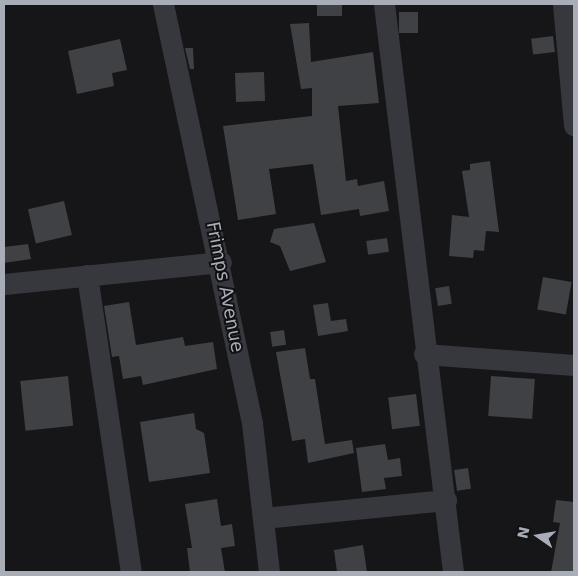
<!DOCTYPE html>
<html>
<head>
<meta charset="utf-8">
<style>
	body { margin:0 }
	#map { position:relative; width:578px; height:576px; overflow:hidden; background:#161618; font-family:"DejaVu Sans",sans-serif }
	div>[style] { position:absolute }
	.building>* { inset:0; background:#404145; transform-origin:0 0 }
	.minor>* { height:21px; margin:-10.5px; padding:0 10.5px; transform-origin:10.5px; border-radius:10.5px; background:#37383d }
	span { translate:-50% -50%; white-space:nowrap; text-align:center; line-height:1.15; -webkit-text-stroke:4px #111113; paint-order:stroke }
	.street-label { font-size:18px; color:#a8adb8 }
	.frame { position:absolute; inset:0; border:5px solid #a8adb8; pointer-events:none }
	.north { position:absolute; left:513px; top:511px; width:50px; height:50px; -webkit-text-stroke:4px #111113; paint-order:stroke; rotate:283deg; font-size:14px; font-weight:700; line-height:20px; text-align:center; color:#a8adb8 }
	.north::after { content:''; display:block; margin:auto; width:18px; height:22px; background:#a8adb8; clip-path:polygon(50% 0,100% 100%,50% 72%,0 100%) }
</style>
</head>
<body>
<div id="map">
	<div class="building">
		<div style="left:317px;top:4px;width:25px;height:12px"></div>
		<div style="left:418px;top:12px;width:21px;height:19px;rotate:90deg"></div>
		<div style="clip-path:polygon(309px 23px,311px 62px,373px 52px,379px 103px,338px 106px,346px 181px,357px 179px,358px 186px,384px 181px,389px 211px,360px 216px,359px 209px,321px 215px,313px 164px,269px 169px,276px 214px,238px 220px,223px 126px,312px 116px,312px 88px,301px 89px,290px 24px)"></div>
		<div style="left:553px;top:36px;width:16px;height:22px;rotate:83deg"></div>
		<div style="clip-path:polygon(120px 39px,127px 70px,112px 73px,114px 86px,77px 94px,68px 51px)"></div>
		<div style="clip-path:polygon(185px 48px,193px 48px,194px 69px,190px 69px)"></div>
		<div style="left:264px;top:72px;width:29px;height:29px;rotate:88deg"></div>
		<div style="clip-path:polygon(490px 161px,499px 232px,486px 231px,484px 251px,474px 250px,473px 258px,449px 256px,452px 215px,469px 217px,462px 171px,470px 170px,470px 164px)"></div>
		<div style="left:64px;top:201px;width:35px;height:37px;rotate:77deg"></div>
		<div style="clip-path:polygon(314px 223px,326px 262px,290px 271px,280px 246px,270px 242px,274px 229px)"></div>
		<div style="left:387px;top:238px;width:14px;height:21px;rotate:82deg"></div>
		<div style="clip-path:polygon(28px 244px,31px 259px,4px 263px,4px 247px)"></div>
		<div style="left:543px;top:277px;width:29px;height:33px;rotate:10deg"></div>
		<div style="left:449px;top:286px;width:18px;height:14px;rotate:81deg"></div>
		<div style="clip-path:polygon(129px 302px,136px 345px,183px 337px,185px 346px,213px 342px,217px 369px,143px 385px,141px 376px,123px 379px,119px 356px,112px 357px,104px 306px)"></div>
		<div style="clip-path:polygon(328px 303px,331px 321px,346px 319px,348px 331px,318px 336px,313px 305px)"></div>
		<div style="left:284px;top:330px;width:15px;height:14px;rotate:82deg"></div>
		<div style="clip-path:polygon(305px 348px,310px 379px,315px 379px,325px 444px,352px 440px,354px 453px,308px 463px,305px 439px,292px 441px,276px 352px)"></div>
		<div style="left:68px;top:376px;width:50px;height:48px;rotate:84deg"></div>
		<div style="left:491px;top:376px;width:44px;height:40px;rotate:4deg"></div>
		<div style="left:416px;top:394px;width:32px;height:28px;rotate:83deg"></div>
		<div style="clip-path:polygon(194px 413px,196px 429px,204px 433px,210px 473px,149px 482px,140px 422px)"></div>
		<div style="clip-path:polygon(385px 444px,388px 460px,400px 458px,402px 476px,384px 478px,386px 489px,362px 492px,356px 448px)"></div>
		<div style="left:468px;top:468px;width:21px;height:14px;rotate:82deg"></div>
		<div style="clip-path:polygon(217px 499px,221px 526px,232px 524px,235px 546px,221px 548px,225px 572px,190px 572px,187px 548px,192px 548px,185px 504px)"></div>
		<div style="clip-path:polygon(556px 500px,574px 502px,574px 572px,551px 572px,560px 523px,553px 522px)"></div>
		<div style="clip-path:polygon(363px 545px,367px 572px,337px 572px,334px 550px)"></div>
	</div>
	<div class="minor">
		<div style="left:163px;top:4px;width:428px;rotate:78deg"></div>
		<div style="left:252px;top:423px;width:150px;rotate:83.5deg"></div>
		<div style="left:384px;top:4px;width:572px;rotate:83.07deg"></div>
		<div style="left:563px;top:4px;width:122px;rotate:84.8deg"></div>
		<div style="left:87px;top:275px;width:300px;rotate:81.6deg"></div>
		<div style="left:4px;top:284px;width:218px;rotate:-5.8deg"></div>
		<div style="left:424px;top:354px;width:150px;rotate:4.2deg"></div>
		<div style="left:263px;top:518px;width:184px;rotate:-5.6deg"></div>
	</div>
	<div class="street-label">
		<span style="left:225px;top:287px;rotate:79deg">Frimps Avenue</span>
	</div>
	<div class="frame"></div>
	<div class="north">N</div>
</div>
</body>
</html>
